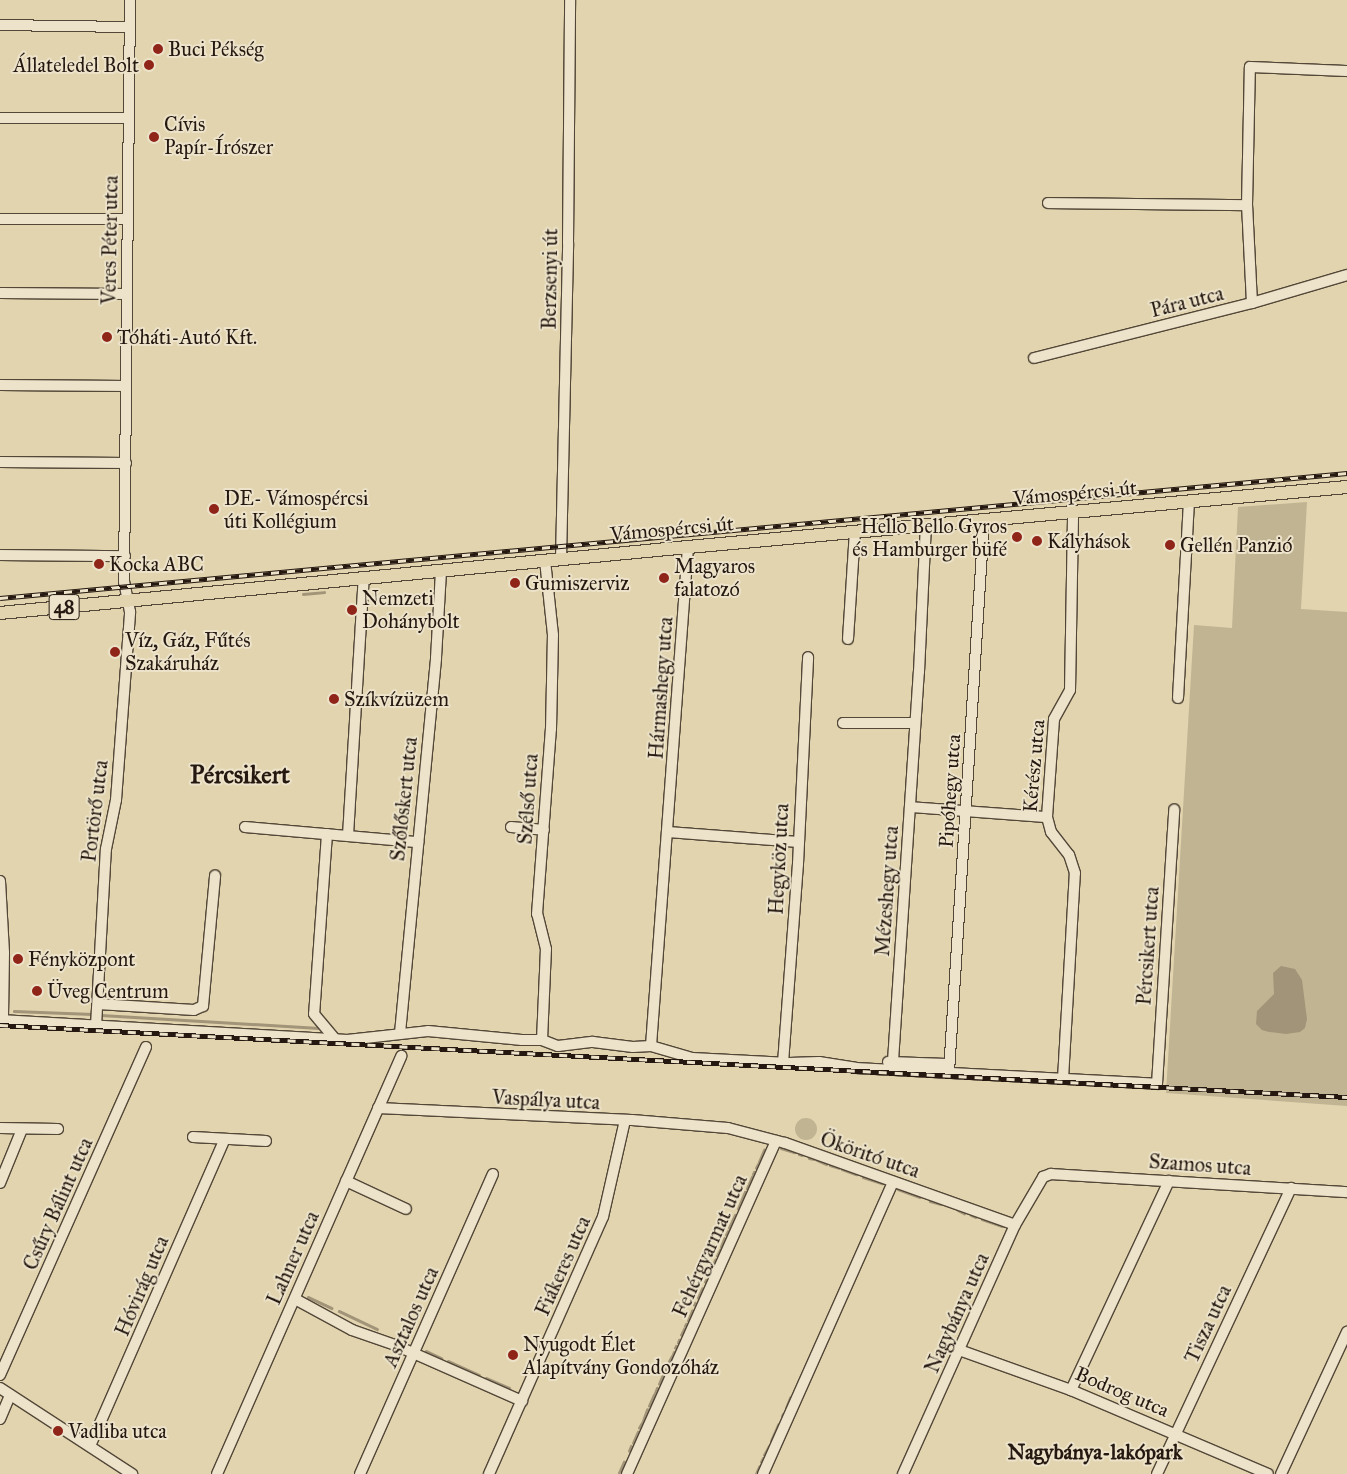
<!DOCTYPE html>
<html>
<head>
<meta charset="utf-8">
<style>
	body { margin:0 }
	#map { position:relative; width:1347px; height:1474px; overflow:hidden; background:#e1d4ae; font-family:"IM FELL Great Primer",serif }
	div>[style] { position:absolute }
	.green>* { inset:0; background:#c1b493 }
	.round { border-radius:50% }
	.water>* { inset:0; background:#a19478 }
	.stream>* { height:2.5px; margin:-1.25px; padding:0 1.25px; transform-origin:1.25px; border-radius:1.25px; background:#a19478 }
	.roads { filter:drop-shadow(1px 0 #534738) drop-shadow(-1px 0 #534738) drop-shadow(0 1px #534738) drop-shadow(0 -1px #534738) }
	.minor>* { height:10px; margin:-5px; padding:0 5px; transform-origin:5px; border-radius:5px; background:#ece3ca }
	.major>* { height:12px; margin:-6px; padding:0 6px; transform-origin:6px; border-radius:6px; background:#e1d4ae }
	.rail>* { height:4.5px; margin-top:-2.25px; transform-origin:0; background:repeating-linear-gradient(90deg,#ece3ca 0 8px,#241810 0 16px); box-sizing:border-box; border-block:1px solid #241810 }
	.dots>* { width:14px; height:14px; translate:-50% -50%; box-sizing:border-box; border:2px solid #ece3ca; border-radius:50% }
	span { translate:-50% -50%; white-space:nowrap; text-align:center; line-height:1.15; -webkit-text-stroke:4px #ece3ca; paint-order:stroke }
	.shield-label span { padding:1px 4px; background:#ece3ca; border:1px solid; border-radius:4px; -webkit-text-stroke-width:0 }
	.shield-label { font-size:19px; color:#241810; font-weight:700 }
	.poi-label { font-size:20px; color:#241810 }
	.left { translate:0 -50%; text-align:left }
	.right { translate:-100% -50%; text-align:right }
	.street-label { font-size:20px; color:#241810 }
	.neighbourhood-label { font-size:21px; color:#241810; font-weight:700 }
	.district-label { font-size:25px; color:#241810; font-weight:700 }
</style>
</head>
<body>
<div id="map">
	<div class="green">
		<div style="clip-path:polygon(1307px 502px,1301px 609px,1347px 612px,1347px 1106px,1166px 1093px,1194px 625px,1232px 628px,1238px 507px)"></div>
		<div class="round" style="left:795px;top:1118px;width:22px;height:22px"></div>
	</div>
	<div class="water">
		<div style="clip-path:polygon(1281px 966px,1295px 969px,1302px 980px,1307px 1019px,1305px 1028px,1300px 1032px,1286px 1034px,1269px 1032px,1262px 1030px,1256px 1024px,1257px 1011px,1274px 994px,1273px 973px)"></div>
	</div>
	<div class="stream">
		<div style="left:303px;top:594px;width:21px;rotate:-5deg"></div>
		<div style="left:14px;top:1011px;width:78px;rotate:2.2deg"></div>
		<div style="left:101px;top:1015px;width:218px;rotate:3.4deg"></div>
		<div style="left:781px;top:1148px;width:14px;rotate:17deg"></div>
		<div style="left:799px;top:1154px;width:3px;rotate:18deg"></div>
		<div style="left:809px;top:1158px;width:5px;rotate:11deg"></div>
		<div style="left:817px;top:1160px;width:10px;rotate:24deg"></div>
		<div style="left:759px;top:1162px;width:13px;rotate:-67deg"></div>
		<div style="left:830px;top:1165px;width:9px;rotate:18deg"></div>
		<div style="left:756px;top:1168px;width:4px;rotate:-63deg"></div>
		<div style="left:842px;top:1169px;width:15px;rotate:20deg"></div>
		<div style="left:753px;top:1174px;width:2px;rotate:-63deg"></div>
		<div style="left:863px;top:1177px;width:20px;rotate:18deg"></div>
		<div style="left:749px;top:1184px;width:8px;rotate:-67deg"></div>
		<div style="left:747px;top:1189px;width:3px;rotate:-72deg"></div>
		<div style="left:898px;top:1189px;width:23px;rotate:20deg"></div>
		<div style="left:930px;top:1201px;width:11px;rotate:15deg"></div>
		<div style="left:738px;top:1209px;width:18px;rotate:-68deg"></div>
		<div style="left:958px;top:1210px;width:7px;rotate:27deg"></div>
		<div style="left:971px;top:1215px;width:5px;rotate:22deg"></div>
		<div style="left:982px;top:1219px;width:21px;rotate:19deg"></div>
		<div style="left:729px;top:1228px;width:14px;rotate:-65deg"></div>
		<div style="left:726px;top:1235px;width:4px;rotate:-63deg"></div>
		<div style="left:721px;top:1247px;width:9px;rotate:-69deg"></div>
		<div style="left:717px;top:1256px;width:7px;rotate:-63deg"></div>
		<div style="left:711px;top:1268px;width:9px;rotate:-63deg"></div>
		<div style="left:708px;top:1276px;width:6px;rotate:-72deg"></div>
		<div style="left:705px;top:1282px;width:2px;rotate:-63deg"></div>
		<div style="left:308px;top:1297px;width:26px;rotate:25deg"></div>
		<div style="left:698px;top:1298px;width:10px;rotate:-66deg"></div>
		<div style="left:694px;top:1305px;width:2px;rotate:-63deg"></div>
		<div style="left:339px;top:1311px;width:42px;rotate:25.3deg"></div>
		<div style="left:688px;top:1321px;width:11px;rotate:-68deg"></div>
		<div style="left:685px;top:1326px;width:2px;rotate:-63deg"></div>
		<div style="left:681px;top:1335px;width:7px;rotate:-63deg"></div>
		<div style="left:678px;top:1343px;width:3px;rotate:-72deg"></div>
		<div style="left:675px;top:1348px;width:2px;rotate:-63deg"></div>
		<div style="left:426px;top:1351px;width:17px;rotate:25deg"></div>
		<div style="left:673px;top:1354px;width:2px;rotate:-63deg"></div>
		<div style="left:448px;top:1361px;width:34px;rotate:24deg"></div>
		<div style="left:667px;top:1365px;width:10px;rotate:-61deg"></div>
		<div style="left:663px;top:1375px;width:7px;rotate:-63deg"></div>
		<div style="left:486px;top:1378px;width:25px;rotate:23deg"></div>
		<div style="left:659px;top:1384px;width:8px;rotate:-67deg"></div>
		<div style="left:655px;top:1393px;width:5px;rotate:-68deg"></div>
		<div style="left:649px;top:1406px;width:12px;rotate:-66deg"></div>
		<div style="left:786px;top:1408px;width:11px;rotate:-68deg"></div>
		<div style="left:782px;top:1416px;width:2px;rotate:-63deg"></div>
		<div style="left:643px;top:1421px;width:12px;rotate:-70deg"></div>
		<div style="left:639px;top:1428px;width:6px;rotate:-59deg"></div>
		<div style="left:775px;top:1432px;width:8px;rotate:-67deg"></div>
		<div style="left:771px;top:1441px;width:8px;rotate:-67deg"></div>
		<div style="left:633px;top:1443px;width:12px;rotate:-66deg"></div>
		<div style="left:629px;top:1451px;width:5px;rotate:-68deg"></div>
		<div style="left:764px;top:1455px;width:10px;rotate:-61deg"></div>
		<div style="left:761px;top:1462px;width:4px;rotate:-63deg"></div>
		<div style="left:619px;top:1473px;width:12px;rotate:-66deg"></div>
		<div style="left:756px;top:1474px;width:8px;rotate:-67deg"></div>
	</div>
	<div class="roads">
		<div class="minor">
			<div style="left:0;top:25px;width:130px;rotate:0.9deg"></div>
			<div style="left:0;top:118px;width:129px"></div>
			<div style="left:1048px;top:203px;width:199px;rotate:0.6deg"></div>
			<div style="left:0;top:219px;width:128px"></div>
			<div style="left:0;top:293px;width:127px;rotate:0.5deg"></div>
			<div style="left:1252px;top:303px;width:98px;rotate:-92.9deg"></div>
			<div style="left:1247px;top:205px;width:138px;rotate:-88.8deg"></div>
			<div style="left:1250px;top:67px;width:97px;rotate:2.4deg"></div>
			<div style="left:1034px;top:358px;width:225px;rotate:-14.2deg"></div>
			<div style="left:1252px;top:303px;width:99px;rotate:-16.4deg"></div>
			<div style="left:0;top:385px;width:126px;rotate:0.5deg"></div>
			<div style="left:0;top:462px;width:126px;rotate:0.5deg"></div>
			<div style="left:0;top:555px;width:125px;rotate:0.5deg"></div>
			<div style="left:561px;top:559px;width:316px;rotate:-88.7deg"></div>
			<div style="left:568px;top:243px;width:243px;rotate:-89.5deg"></div>
			<div style="left:848px;top:639px;width:108px;rotate:-86.3deg"></div>
			<div style="left:1178px;top:698px;width:196px;rotate:-86.8deg"></div>
			<div style="left:843px;top:723px;width:72px"></div>
			<div style="left:910px;top:807px;width:137px;rotate:4.2deg"></div>
			<div style="left:245px;top:827px;width:174px;rotate:5deg"></div>
			<div style="left:511px;top:827px;width:33px;rotate:5deg"></div>
			<div style="left:668px;top:832px;width:131px;rotate:4.4deg"></div>
			<div style="left:327px;top:834px;width:180px;rotate:94.1deg"></div>
			<div style="left:314px;top:1014px;width:33px;rotate:50deg"></div>
			<div style="left:348px;top:835px;width:258px;rotate:-86.5deg"></div>
			<div style="left:0;top:881px;width:72px;rotate:86.8deg"></div>
			<div style="left:4px;top:953px;width:67px;rotate:90.9deg"></div>
			<div style="left:98px;top:1004px;width:96px;rotate:3.6deg"></div>
			<div style="left:194px;top:1010px;width:10px;rotate:-24deg"></div>
			<div style="left:203px;top:1006px;width:131px;rotate:-84.7deg"></div>
			<div style="left:0;top:1020px;width:348px;rotate:3.3deg"></div>
			<div style="left:347px;top:1040px;width:81px;rotate:-6.3deg"></div>
			<div style="left:428px;top:1031px;width:94px;rotate:5.5deg"></div>
			<div style="left:522px;top:1040px;width:20px"></div>
			<div style="left:542px;top:1040px;width:17px;rotate:21deg"></div>
			<div style="left:558px;top:1046px;width:35px;rotate:-7deg"></div>
			<div style="left:593px;top:1042px;width:40px;rotate:7.1deg"></div>
			<div style="left:633px;top:1047px;width:18px;rotate:-3deg"></div>
			<div style="left:651px;top:1046px;width:43px;rotate:16.3deg"></div>
			<div style="left:692px;top:1058px;width:97px;rotate:3deg"></div>
			<div style="left:789px;top:1063px;width:30px;rotate:-2deg"></div>
			<div style="left:819px;top:1062px;width:37px;rotate:9deg"></div>
			<div style="left:856px;top:1068px;width:301px;rotate:3deg"></div>
			<div style="left:1157px;top:1084px;width:275px;rotate:-86.4deg"></div>
			<div style="left:96px;top:1026px;width:177px;rotate:-86.8deg"></div>
			<div style="left:106px;top:849px;width:50px;rotate:-78.5deg"></div>
			<div style="left:116px;top:800px;width:189px;rotate:-85.7deg"></div>
			<div style="left:130px;top:612px;width:31px;rotate:-101deg"></div>
			<div style="left:124px;top:582px;width:582px;rotate:-89.41deg"></div>
			<div style="left:400px;top:1033px;width:377px;rotate:-84.5deg"></div>
			<div style="left:436px;top:658px;width:88px;rotate:-86.7deg"></div>
			<div style="left:542px;top:1040px;width:91px;rotate:-87.5deg"></div>
			<div style="left:546px;top:949px;width:36px;rotate:-104deg"></div>
			<div style="left:537px;top:914px;width:186px;rotate:-85.7deg"></div>
			<div style="left:551px;top:729px;width:94px;rotate:-88.8deg"></div>
			<div style="left:553px;top:635px;width:75px;rotate:-96.1deg"></div>
			<div style="left:651px;top:1046px;width:500px;rotate:-85.76deg"></div>
			<div style="left:893px;top:1061px;width:390px;rotate:-86.2deg"></div>
			<div style="left:919px;top:672px;width:147px;rotate:-87.3deg"></div>
			<div style="left:888px;top:1062px;width:61px;rotate:1.9deg"></div>
			<div style="left:783px;top:1063px;width:200px;rotate:-85.7deg"></div>
			<div style="left:798px;top:864px;width:207px;rotate:-87.2deg"></div>
			<div style="left:949px;top:1072px;width:553px;rotate:-86.37deg"></div>
			<div style="left:1063px;top:1079px;width:206px;rotate:-86.7deg"></div>
			<div style="left:1075px;top:873px;width:19px;rotate:-108deg"></div>
			<div style="left:1069px;top:855px;width:29px;rotate:-128deg"></div>
			<div style="left:1051px;top:832px;width:16px;rotate:-105deg"></div>
			<div style="left:1047px;top:817px;width:98px;rotate:-85.9deg"></div>
			<div style="left:1054px;top:719px;width:33px;rotate:-61deg"></div>
			<div style="left:1070px;top:690px;width:178px;rotate:-89deg"></div>
			<div style="left:378px;top:1108px;width:254px;rotate:2.7deg"></div>
			<div style="left:632px;top:1120px;width:96px;rotate:4.8deg"></div>
			<div style="left:728px;top:1128px;width:59px;rotate:14.7deg"></div>
			<div style="left:785px;top:1143px;width:244px;rotate:19.6deg"></div>
			<div style="left:0;top:1128px;width:58px;rotate:1deg"></div>
			<div style="left:193px;top:1137px;width:73px;rotate:3.1deg"></div>
			<div style="left:346px;top:1181px;width:66px;rotate:25deg"></div>
			<div style="left:0;top:1183px;width:58px;rotate:-67.8deg"></div>
			<div style="left:295px;top:1299px;width:65px;rotate:28.5deg"></div>
			<div style="left:352px;top:1330px;width:46px;rotate:19.2deg"></div>
			<div style="left:395px;top:1345px;width:139px;rotate:23.8deg"></div>
			<div style="left:959px;top:1350px;width:119px;rotate:19.7deg"></div>
			<div style="left:1071px;top:1390px;width:214px;rotate:23.1deg"></div>
			<div style="left:0;top:1375px;width:359px;rotate:-66deg"></div>
			<div style="left:0;top:1388px;width:158px;rotate:33.1deg"></div>
			<div style="left:1071px;top:1390px;width:231px;rotate:-64.9deg"></div>
			<div style="left:0;top:1419px;width:26px;rotate:-67deg"></div>
			<div style="left:90px;top:1446px;width:335px;rotate:-66.3deg"></div>
			<div style="left:217px;top:1474px;width:457px;rotate:-66.2deg"></div>
			<div style="left:360px;top:1474px;width:328px;rotate:-66.1deg"></div>
			<div style="left:489px;top:1474px;width:281px;rotate:-66.1deg"></div>
			<div style="left:603px;top:1217px;width:99px;rotate:-77.2deg"></div>
			<div style="left:627px;top:1474px;width:365px;rotate:-65.9deg"></div>
			<div style="left:763px;top:1474px;width:320px;rotate:-66deg"></div>
			<div style="left:903px;top:1474px;width:273px;rotate:-65.8deg"></div>
			<div style="left:1015px;top:1225px;width:56px;rotate:-59.7deg"></div>
			<div style="left:1043px;top:1177px;width:9px;rotate:-21deg"></div>
			<div style="left:1051px;top:1174px;width:297px;rotate:3.5deg"></div>
			<div style="left:1157px;top:1474px;width:316px;rotate:-64.9deg"></div>
			<div style="left:1281px;top:1474px;width:157px;rotate:-65.1deg"></div>
		</div>
		<div class="major">
			<div style="left:0;top:613px;width:691px;rotate:-5.48deg"></div>
			<div style="left:688px;top:547px;width:662px;rotate:-5.2deg"></div>
		</div>
	</div>
	<div class="rail">
		<div style="left:0;top:598px;width:1353px;rotate:-5.3deg"></div>
		<div style="left:0;top:1025px;width:1349px;rotate:3.06deg"></div>
	</div>
	<div class="dots">
		<div style="left:158px;top:49px;background:#8f2418"></div>
		<div style="left:149px;top:65px;background:#8f2418"></div>
		<div style="left:154px;top:137px;background:#8f2418"></div>
		<div style="left:107px;top:337px;background:#8f2418"></div>
		<div style="left:214px;top:509px;background:#8f2418"></div>
		<div style="left:1017px;top:537px;background:#8f2418"></div>
		<div style="left:1037px;top:541px;background:#8f2418"></div>
		<div style="left:1170px;top:545px;background:#8f2418"></div>
		<div style="left:99px;top:564px;background:#8f2418"></div>
		<div style="left:664px;top:578px;background:#8f2418"></div>
		<div style="left:515px;top:583px;background:#8f2418"></div>
		<div style="left:352px;top:610px;background:#8f2418"></div>
		<div style="left:115px;top:652px;background:#8f2418"></div>
		<div style="left:334px;top:699px;background:#8f2418"></div>
		<div style="left:18px;top:959px;background:#8f2418"></div>
		<div style="left:37px;top:991px;background:#8f2418"></div>
		<div style="left:513px;top:1355px;background:#8f2418"></div>
		<div style="left:58px;top:1431px;background:#8f2418"></div>
	</div>
	<div class="shield-label">
		<span style="left:64px;top:607px">48</span>
	</div>
	<div class="poi-label">
		<span class="left" style="left:168px;top:49px">Buci Pékség</span>
		<span class="right" style="left:139px;top:65px">Állateledel Bolt</span>
		<span class="left" style="left:164px;top:136px">Cívis<br>Papír-Írószer</span>
		<span class="left" style="left:117px;top:337px">Tóháti-Autó Kft.</span>
		<span class="left" style="left:224px;top:510px">DE- Vámospércsi<br>úti Kollégium</span>
		<span class="right" style="left:1007px;top:538px">Hello Bello Gyros<br>és Hamburger büfé</span>
		<span class="left" style="left:1047px;top:541px">Kályhások</span>
		<span class="left" style="left:1180px;top:545px">Gellén Panzió</span>
		<span class="left" style="left:109px;top:564px">Kocka ABC</span>
		<span class="left" style="left:674px;top:578px">Magyaros<br>falatozó</span>
		<span class="left" style="left:525px;top:583px">Gumiszerviz</span>
		<span class="left" style="left:362px;top:610px">Nemzeti<br>Dohánybolt</span>
		<span class="left" style="left:125px;top:652px">Víz, Gáz, Fűtés<br>Szakáruház</span>
		<span class="left" style="left:344px;top:699px">Szíkvízüzem</span>
		<span class="left" style="left:28px;top:959px">Fényközpont</span>
		<span class="left" style="left:47px;top:991px">Üveg Centrum</span>
		<span class="left" style="left:523px;top:1356px">Nyugodt Élet<br>Alapítvány Gondozóház</span>
		<span class="left" style="left:68px;top:1431px">Vadliba utca</span>
	</div>
	<div class="street-label">
		<span style="left:110px;top:240px;rotate:-89deg">Veres Péter utca</span>
		<span style="left:550px;top:279px;rotate:-89deg">Berzsenyi út</span>
		<span style="left:1187px;top:302px;rotate:-14deg">Pára utca</span>
		<span style="left:1075px;top:493px;rotate:-5deg">Vámospércsi út</span>
		<span style="left:672px;top:529px;rotate:-5deg">Vámospércsi út</span>
		<span style="left:661px;top:688px;rotate:-86deg">Hármashegy utca</span>
		<span style="left:1034px;top:766px;rotate:-85deg">Kérész utca</span>
		<span style="left:950px;top:791px;rotate:-86deg">Pipóhegy utca</span>
		<span style="left:404px;top:799px;rotate:-84deg">Szőlőskert utca</span>
		<span style="left:528px;top:799px;rotate:-86deg">Szélső utca</span>
		<span style="left:95px;top:811px;rotate:-83deg">Portörő utca</span>
		<span style="left:779px;top:859px;rotate:-87deg">Hegyköz utca</span>
		<span style="left:887px;top:891px;rotate:-86deg">Mézeshegy utca</span>
		<span style="left:1148px;top:946px;rotate:-86deg">Pércsikert utca</span>
		<span style="left:546px;top:1100px;rotate:3deg">Vaspálya utca</span>
		<span style="left:870px;top:1155px;rotate:19deg">Ököritó utca</span>
		<span style="left:1200px;top:1165px;rotate:4deg">Szamos utca</span>
		<span style="left:58px;top:1204px;rotate:-66deg">Csűry Bálint utca</span>
		<span style="left:710px;top:1246px;rotate:-66deg">Fehérgyarmat utca</span>
		<span style="left:293px;top:1258px;rotate:-66deg">Lahner utca</span>
		<span style="left:563px;top:1266px;rotate:-66deg">Fiákeres utca</span>
		<span style="left:142px;top:1286px;rotate:-67deg">Hóvirág utca</span>
		<span style="left:957px;top:1313px;rotate:-66deg">Nagybánya utca</span>
		<span style="left:411px;top:1317px;rotate:-66deg">Asztalos utca</span>
		<span style="left:1208px;top:1324px;rotate:-65deg">Tisza utca</span>
		<span style="left:1122px;top:1392px;rotate:23deg">Bodrog utca</span>
	</div>
	<div class="neighbourhood-label">
		<span style="left:1095px;top:1452px">Nagybánya-lakópark</span>
	</div>
	<div class="district-label">
		<span style="left:240px;top:775px">Pércsikert</span>
	</div>
</div>
</body>
</html>
